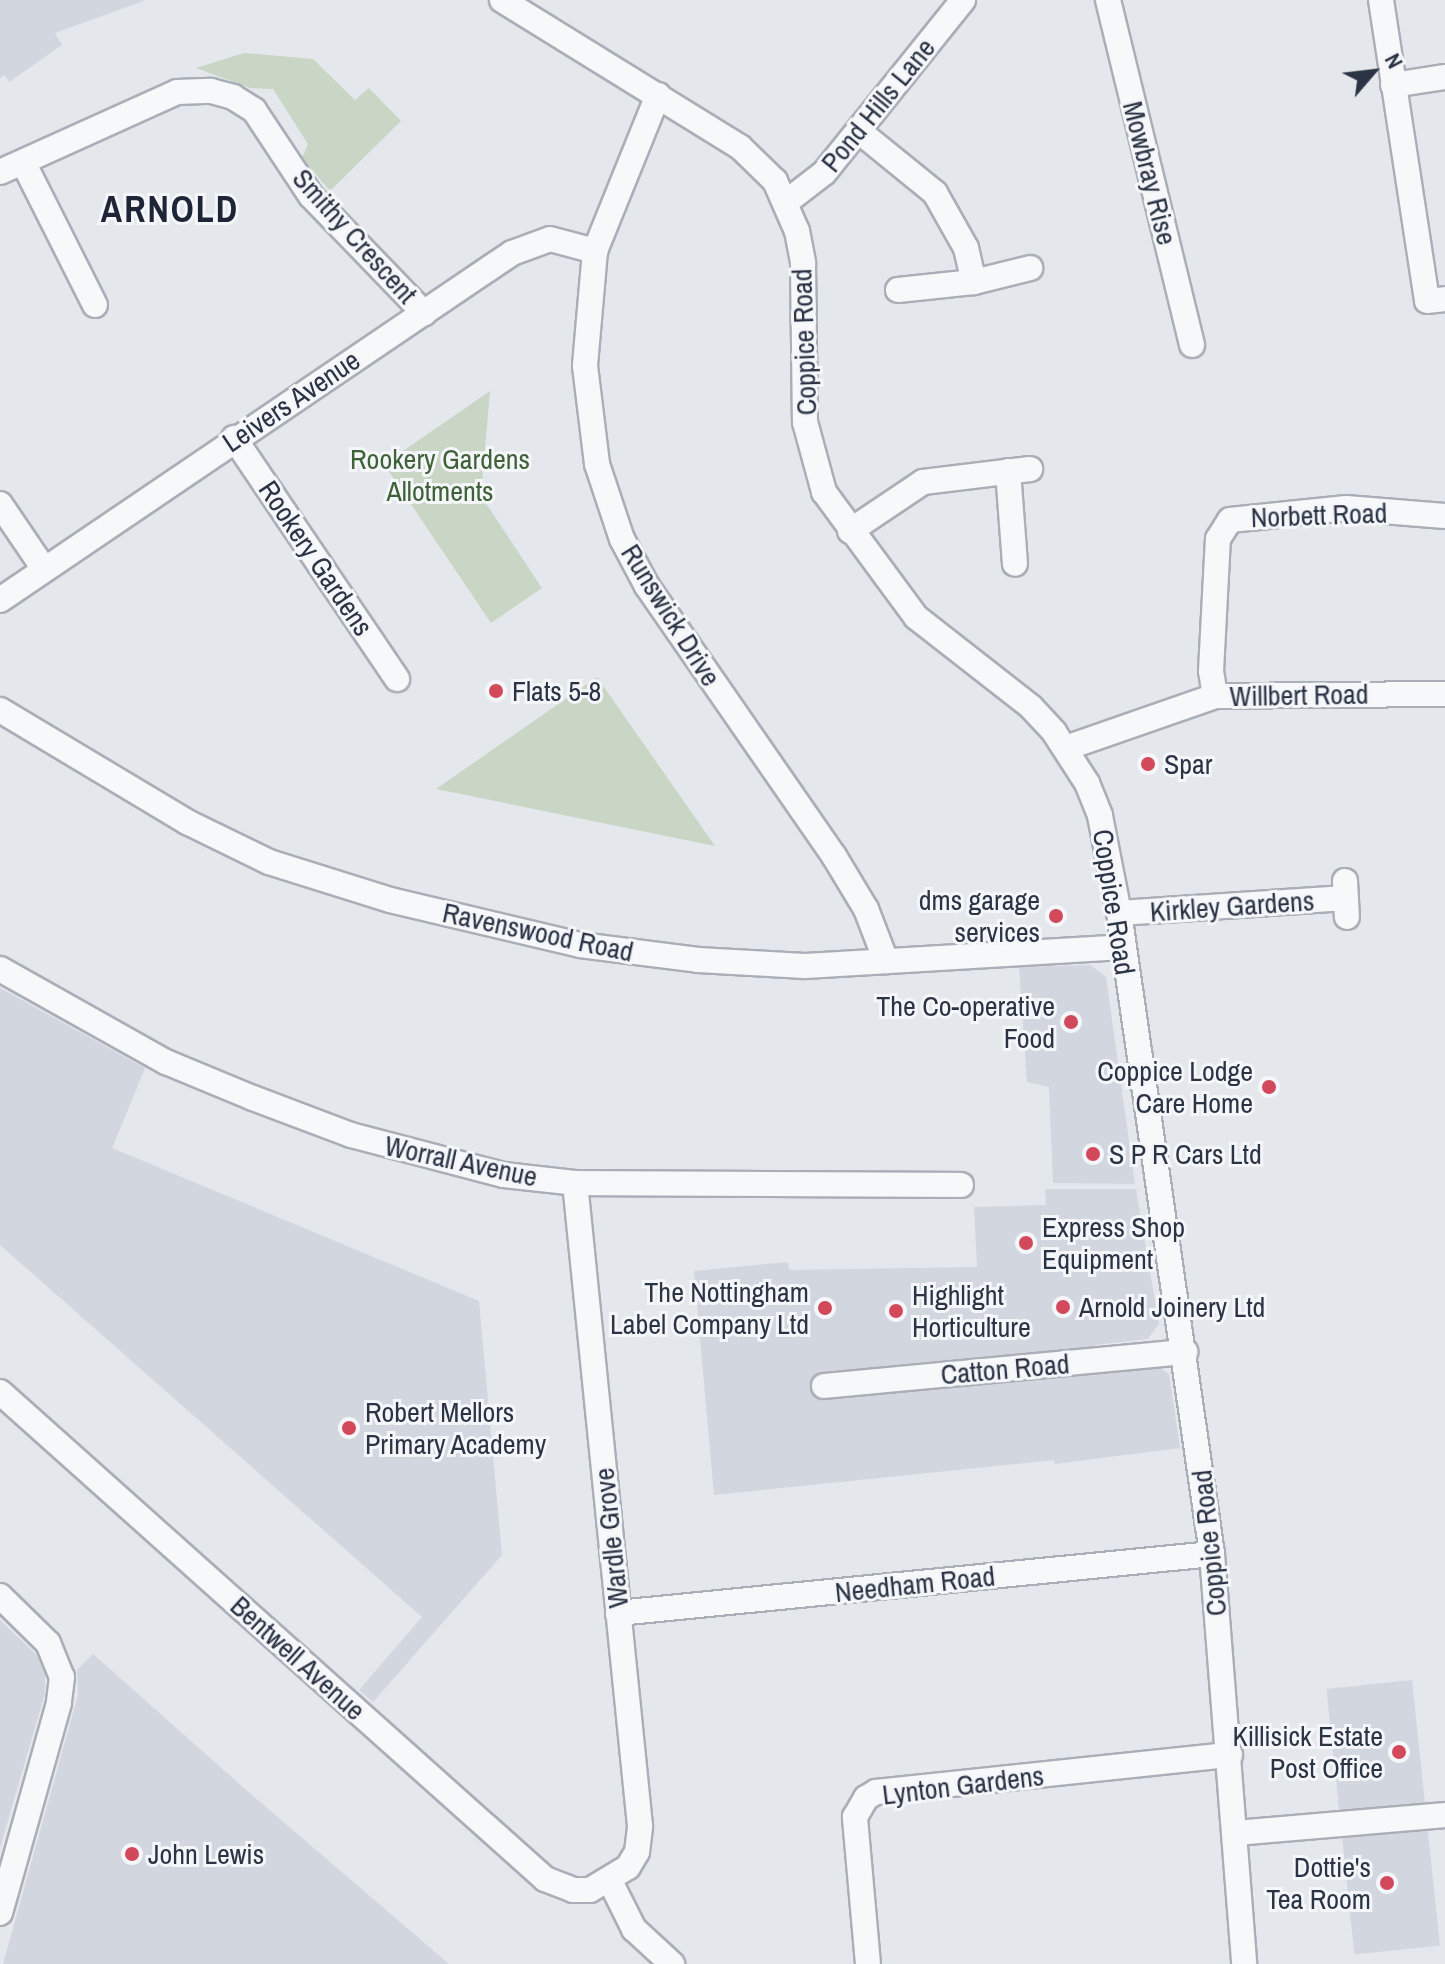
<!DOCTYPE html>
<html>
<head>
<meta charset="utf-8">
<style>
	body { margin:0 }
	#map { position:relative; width:1445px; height:1964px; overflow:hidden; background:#e4e7ec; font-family:"Archivo Narrow",sans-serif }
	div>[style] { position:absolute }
	.built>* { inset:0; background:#d2d6de; transform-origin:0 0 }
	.green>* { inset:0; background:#c9d6c5 }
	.roads { filter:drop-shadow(2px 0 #a9aeb7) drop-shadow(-2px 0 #a9aeb7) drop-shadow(0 2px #a9aeb7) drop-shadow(0 -2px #a9aeb7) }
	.minor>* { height:24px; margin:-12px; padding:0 12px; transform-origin:12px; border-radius:12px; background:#f7f8fa }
	.dots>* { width:22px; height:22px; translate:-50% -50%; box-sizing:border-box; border:4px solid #f4f6f9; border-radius:50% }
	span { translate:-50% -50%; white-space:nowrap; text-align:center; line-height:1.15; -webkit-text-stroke:6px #f4f6f9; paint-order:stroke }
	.street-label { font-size:28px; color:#2b3445 }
	.park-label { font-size:28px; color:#3f6138 }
	.poi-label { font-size:28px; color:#2b3445 }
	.left { translate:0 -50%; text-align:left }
	.right { translate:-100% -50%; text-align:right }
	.district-label { font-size:36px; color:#1d2536; font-weight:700; letter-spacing:2px }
	.north { position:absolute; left:1333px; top:32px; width:80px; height:80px; -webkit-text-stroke:6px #f4f6f9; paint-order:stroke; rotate:62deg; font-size:22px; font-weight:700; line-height:32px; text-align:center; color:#2b3445 }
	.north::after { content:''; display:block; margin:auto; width:28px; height:36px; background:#2b3445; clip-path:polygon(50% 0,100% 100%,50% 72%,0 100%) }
</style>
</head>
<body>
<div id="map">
	<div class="built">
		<div style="clip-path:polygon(0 0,146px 0,55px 33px,62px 45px,9px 82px,5px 75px,0 78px)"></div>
		<div style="clip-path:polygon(1090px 965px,1106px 977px,1135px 1184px,1053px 1183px,1049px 1087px,1027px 1082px,1019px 967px)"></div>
		<div style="clip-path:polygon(0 988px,145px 1068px,112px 1148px,479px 1301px,502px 1555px,373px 1702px,359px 1690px,422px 1617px,0 1245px)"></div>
		<div style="clip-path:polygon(1045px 1189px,1136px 1189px,1159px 1324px,1148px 1339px,1095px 1345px,1096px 1372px,1155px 1365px,1169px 1374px,1180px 1448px,1055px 1464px,1054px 1460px,714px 1495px,694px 1271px,788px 1262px,789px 1270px,977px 1267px,974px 1207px,1046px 1205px)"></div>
		<div style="clip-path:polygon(0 1620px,37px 1655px,45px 1673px,45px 1693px,0 1848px)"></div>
		<div style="clip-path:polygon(93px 1654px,245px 1789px,449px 1964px,3px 1964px,78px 1695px,77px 1670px)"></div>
		<div style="left:1412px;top:1680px;width:267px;height:86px;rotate:84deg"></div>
	</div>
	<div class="green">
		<div style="clip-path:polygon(244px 53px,313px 59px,355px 100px,369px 88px,401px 121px,330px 191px,302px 158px,308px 144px,273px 89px,250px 88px,196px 68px)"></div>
		<div style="clip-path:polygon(490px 391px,481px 496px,542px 588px,491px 623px,384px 464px)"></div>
		<div style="clip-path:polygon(597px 677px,715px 846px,436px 789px)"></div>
	</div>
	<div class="roads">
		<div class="minor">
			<div style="left:502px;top:0;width:280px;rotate:31.7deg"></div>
			<div style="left:740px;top:147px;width:49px;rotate:44.2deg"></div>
			<div style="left:775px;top:181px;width:55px;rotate:66.3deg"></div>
			<div style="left:797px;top:231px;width:33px;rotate:79deg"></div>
			<div style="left:803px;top:263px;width:159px;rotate:89.3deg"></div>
			<div style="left:805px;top:422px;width:73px;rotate:74.8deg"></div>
			<div style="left:824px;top:492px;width:155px;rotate:53.6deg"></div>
			<div style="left:916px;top:617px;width:146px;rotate:38deg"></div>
			<div style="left:1031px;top:707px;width:34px;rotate:47deg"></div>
			<div style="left:1054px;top:732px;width:61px;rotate:57.1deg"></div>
			<div style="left:1087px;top:783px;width:35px;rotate:68deg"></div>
			<div style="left:1100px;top:816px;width:99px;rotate:78.9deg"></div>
			<div style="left:1119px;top:913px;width:648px;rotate:81.74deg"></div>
			<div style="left:1212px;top:1554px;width:411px;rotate:85.5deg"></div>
			<div style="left:1108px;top:0;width:355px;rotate:76.3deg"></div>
			<div style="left:1381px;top:0;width:304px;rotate:81.3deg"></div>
			<div style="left:1427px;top:301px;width:18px;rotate:-6deg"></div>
			<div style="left:1393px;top:85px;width:53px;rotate:-8.7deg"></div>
			<div style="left:658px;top:95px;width:168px;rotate:112deg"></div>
			<div style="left:595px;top:251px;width:115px;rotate:95deg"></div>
			<div style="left:585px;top:366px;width:99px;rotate:83deg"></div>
			<div style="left:597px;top:464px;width:79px;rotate:71.6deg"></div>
			<div style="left:622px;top:539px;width:53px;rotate:62deg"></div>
			<div style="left:647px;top:586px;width:328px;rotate:55.3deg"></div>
			<div style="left:834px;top:856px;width:62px;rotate:58.9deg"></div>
			<div style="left:866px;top:909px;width:56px;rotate:69deg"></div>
			<div style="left:860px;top:132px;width:97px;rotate:39.1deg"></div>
			<div style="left:935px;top:193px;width:63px;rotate:60.6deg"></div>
			<div style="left:966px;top:248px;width:35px;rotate:77deg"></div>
			<div style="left:23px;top:162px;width:160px;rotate:63.3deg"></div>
			<div style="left:0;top:172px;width:194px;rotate:-24.3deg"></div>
			<div style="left:177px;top:92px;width:34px;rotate:-2deg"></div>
			<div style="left:211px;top:91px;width:23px;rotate:15deg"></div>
			<div style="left:233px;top:97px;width:25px;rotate:32deg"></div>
			<div style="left:254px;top:110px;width:103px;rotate:56.5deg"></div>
			<div style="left:311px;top:196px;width:163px;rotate:46deg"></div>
			<div style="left:785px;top:203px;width:49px;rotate:-37.6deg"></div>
			<div style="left:824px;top:173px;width:222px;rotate:-51.2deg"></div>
			<div style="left:898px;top:290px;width:76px;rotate:-6deg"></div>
			<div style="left:974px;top:282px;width:58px;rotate:-14deg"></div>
			<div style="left:234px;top:438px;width:291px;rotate:55.9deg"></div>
			<div style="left:1008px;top:471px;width:93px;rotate:85.7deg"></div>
			<div style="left:0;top:504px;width:78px;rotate:55.9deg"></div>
			<div style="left:850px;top:531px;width:88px;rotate:-33.9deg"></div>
			<div style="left:923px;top:482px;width:108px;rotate:-6.9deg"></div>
			<div style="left:0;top:600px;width:619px;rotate:-34.13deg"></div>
			<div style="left:512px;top:253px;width:40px;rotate:-20.2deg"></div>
			<div style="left:550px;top:239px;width:47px;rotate:14.9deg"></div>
			<div style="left:1215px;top:696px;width:25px;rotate:-99deg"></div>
			<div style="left:1211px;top:671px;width:132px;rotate:-87deg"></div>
			<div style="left:1218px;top:539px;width:22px;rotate:-58deg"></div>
			<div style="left:1230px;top:520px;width:117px;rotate:-5.9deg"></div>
			<div style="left:1346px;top:508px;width:99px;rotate:4.6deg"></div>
			<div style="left:0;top:710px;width:218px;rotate:30.9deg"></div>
			<div style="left:187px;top:822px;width:91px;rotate:26deg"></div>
			<div style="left:269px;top:862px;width:127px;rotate:17.4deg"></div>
			<div style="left:390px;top:900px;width:195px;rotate:13.3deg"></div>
			<div style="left:580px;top:945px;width:119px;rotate:7.2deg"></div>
			<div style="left:698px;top:960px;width:107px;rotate:3.2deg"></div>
			<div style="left:805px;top:966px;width:319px;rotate:-3.4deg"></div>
			<div style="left:1066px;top:748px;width:158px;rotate:-19.2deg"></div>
			<div style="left:1215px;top:696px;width:230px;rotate:-0.5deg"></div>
			<div style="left:1345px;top:881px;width:36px;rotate:87deg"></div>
			<div style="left:1119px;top:913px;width:227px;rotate:-3.8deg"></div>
			<div style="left:0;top:969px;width:190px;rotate:29.3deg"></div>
			<div style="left:166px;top:1062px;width:94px;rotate:22.5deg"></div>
			<div style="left:253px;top:1098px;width:105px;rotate:20.7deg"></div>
			<div style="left:351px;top:1135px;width:158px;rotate:14.7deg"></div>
			<div style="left:504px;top:1175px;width:71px;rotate:6.4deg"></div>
			<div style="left:575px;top:1183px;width:386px;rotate:0.3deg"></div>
			<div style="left:824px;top:1386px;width:363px;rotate:-5.4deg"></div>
			<div style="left:0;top:1392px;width:731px;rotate:41.78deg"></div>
			<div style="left:545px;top:1879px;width:30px;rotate:21deg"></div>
			<div style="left:573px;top:1890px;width:17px"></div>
			<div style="left:590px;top:1890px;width:44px;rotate:-31.2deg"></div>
			<div style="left:628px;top:1867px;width:17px;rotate:-59deg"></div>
			<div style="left:637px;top:1852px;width:26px;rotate:-83deg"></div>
			<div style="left:640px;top:1826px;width:646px;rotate:-95.77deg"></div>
			<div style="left:0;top:1596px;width:67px;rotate:44.4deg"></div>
			<div style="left:48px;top:1643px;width:37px;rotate:68deg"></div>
			<div style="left:62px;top:1677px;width:26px;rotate:97deg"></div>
			<div style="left:59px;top:1703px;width:218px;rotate:105.7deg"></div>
			<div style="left:618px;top:1613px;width:597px;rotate:-5.67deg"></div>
			<div style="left:1236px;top:1833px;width:210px;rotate:-4.9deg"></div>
			<div style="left:610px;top:1881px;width:54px;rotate:63.4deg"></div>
			<div style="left:634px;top:1929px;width:52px;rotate:42.6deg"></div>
			<div style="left:868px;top:1964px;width:148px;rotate:-95.1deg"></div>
			<div style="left:855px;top:1817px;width:22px;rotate:-60deg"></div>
			<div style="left:866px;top:1798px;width:12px;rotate:-31deg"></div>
			<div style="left:876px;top:1792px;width:356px;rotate:-6deg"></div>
		</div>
	</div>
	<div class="dots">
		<div style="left:496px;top:691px;background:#d1495b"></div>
		<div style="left:1148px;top:764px;background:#d1495b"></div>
		<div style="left:1056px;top:916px;background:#d1495b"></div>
		<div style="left:1071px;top:1022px;background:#d1495b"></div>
		<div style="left:1269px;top:1087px;background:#d1495b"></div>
		<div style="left:1093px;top:1154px;background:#d1495b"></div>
		<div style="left:1026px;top:1243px;background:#d1495b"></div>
		<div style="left:1063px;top:1307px;background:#d1495b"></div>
		<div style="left:825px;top:1308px;background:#d1495b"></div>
		<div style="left:896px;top:1311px;background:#d1495b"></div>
		<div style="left:349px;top:1428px;background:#d1495b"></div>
		<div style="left:1399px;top:1752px;background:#d1495b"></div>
		<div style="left:132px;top:1854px;background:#d1495b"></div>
		<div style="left:1387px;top:1883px;background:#d1495b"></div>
	</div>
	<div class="street-label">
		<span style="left:878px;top:105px;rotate:-51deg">Pond Hills Lane</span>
		<span style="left:1150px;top:173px;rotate:76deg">Mowbray Rise</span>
		<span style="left:355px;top:236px;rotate:48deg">Smithy Crescent</span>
		<span style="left:804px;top:342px;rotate:-92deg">Coppice Road</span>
		<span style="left:291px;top:401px;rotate:-34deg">Leivers Avenue</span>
		<span style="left:1319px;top:515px;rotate:-2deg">Norbett Road</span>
		<span style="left:316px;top:558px;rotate:56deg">Rookery Gardens</span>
		<span style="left:671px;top:615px;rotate:58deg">Runswick Drive</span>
		<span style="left:1299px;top:695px;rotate:-1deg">Willbert Road</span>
		<span style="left:1114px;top:902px;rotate:81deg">Coppice Road</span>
		<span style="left:1232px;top:906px;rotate:-4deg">Kirkley Gardens</span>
		<span style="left:538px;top:932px;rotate:12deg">Ravenswood Road</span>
		<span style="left:461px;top:1161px;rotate:12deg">Worrall Avenue</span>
		<span style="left:1005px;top:1369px;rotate:-5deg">Catton Road</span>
		<span style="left:611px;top:1538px;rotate:-96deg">Wardle Grove</span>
		<span style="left:1209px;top:1543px;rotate:-96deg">Coppice Road</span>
		<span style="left:915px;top:1584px;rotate:-6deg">Needham Road</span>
		<span style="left:298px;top:1658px;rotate:42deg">Bentwell Avenue</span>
		<span style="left:963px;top:1785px;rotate:-7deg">Lynton Gardens</span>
	</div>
	<div class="park-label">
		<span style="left:440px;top:475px">Rookery Gardens<br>Allotments</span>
	</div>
	<div class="poi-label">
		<span class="left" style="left:512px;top:691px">Flats 5-8</span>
		<span class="left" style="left:1164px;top:764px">Spar</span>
		<span class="right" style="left:1040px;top:916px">dms garage<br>services</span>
		<span class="right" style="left:1055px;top:1022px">The Co-operative<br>Food</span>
		<span class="right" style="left:1253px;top:1087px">Coppice Lodge<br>Care Home</span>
		<span class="left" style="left:1109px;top:1154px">S P R Cars Ltd</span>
		<span class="left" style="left:1042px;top:1243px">Express Shop<br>Equipment</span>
		<span class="right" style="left:809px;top:1308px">The Nottingham<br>Label Company Ltd</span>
		<span class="left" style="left:912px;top:1311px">Highlight<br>Horticulture</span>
		<span class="left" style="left:1079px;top:1307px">Arnold Joinery Ltd</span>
		<span class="left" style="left:365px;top:1428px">Robert Mellors<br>Primary Academy</span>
		<span class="right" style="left:1383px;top:1752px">Killisick Estate<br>Post Office</span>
		<span class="left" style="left:148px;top:1854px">John Lewis</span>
		<span class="right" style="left:1371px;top:1883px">Dottie's<br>Tea Room</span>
	</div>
	<div class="district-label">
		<span style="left:170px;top:210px">ARNOLD</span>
	</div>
	<div class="north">N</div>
</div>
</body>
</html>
